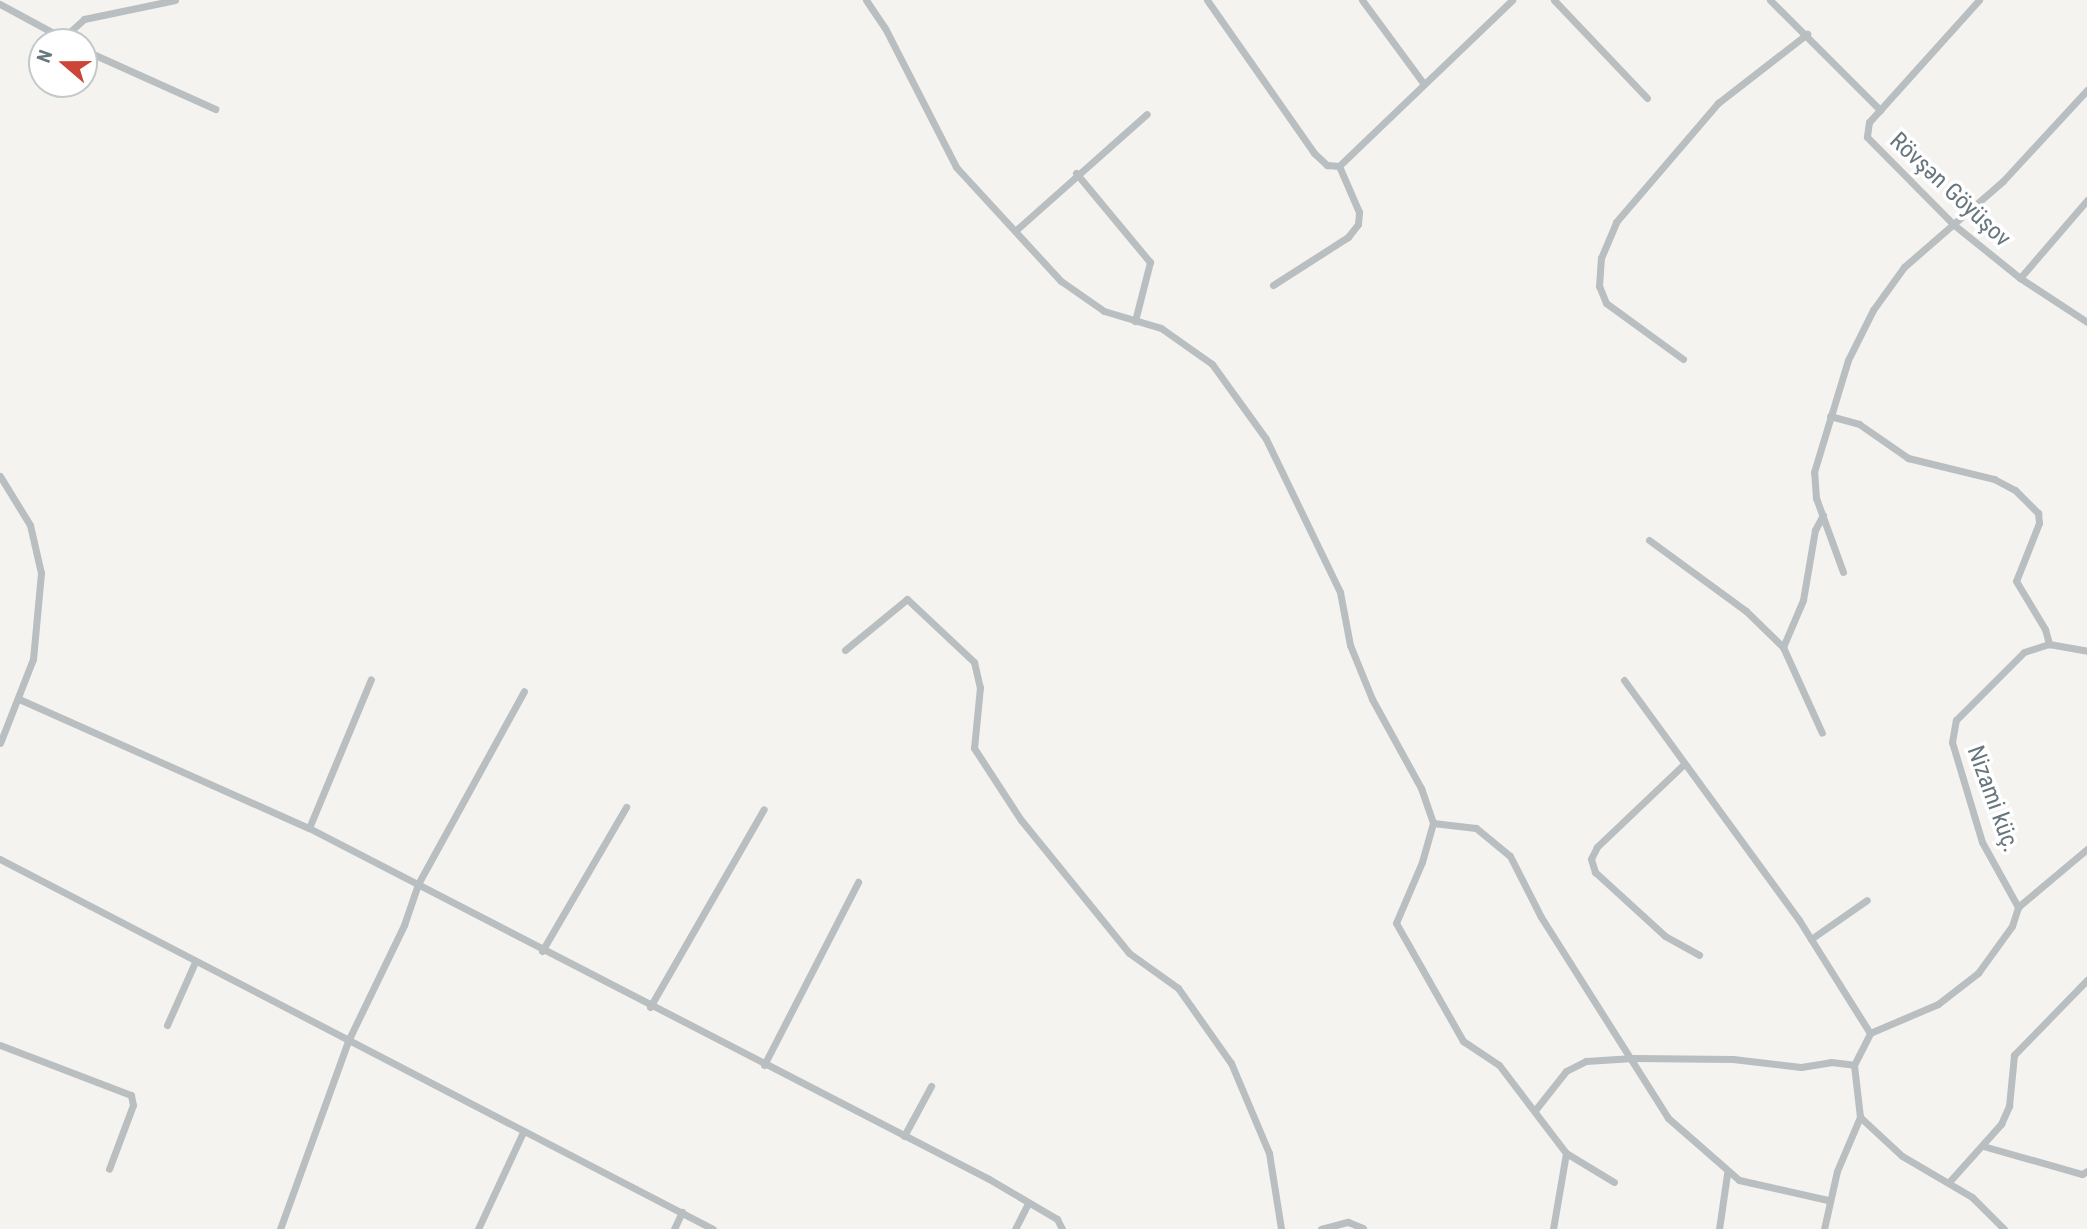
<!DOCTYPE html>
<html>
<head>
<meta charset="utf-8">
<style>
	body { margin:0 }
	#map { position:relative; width:2087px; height:1229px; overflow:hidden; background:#f4f3f0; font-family:"Roboto Condensed",sans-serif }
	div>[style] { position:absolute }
	.street>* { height:7px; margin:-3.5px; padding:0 3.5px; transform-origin:3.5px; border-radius:3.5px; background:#b9bec0 }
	span { translate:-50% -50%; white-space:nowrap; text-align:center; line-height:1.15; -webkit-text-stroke:7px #fff; paint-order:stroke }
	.street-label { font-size:24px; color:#67777d }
	.north { position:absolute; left:28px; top:28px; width:70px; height:70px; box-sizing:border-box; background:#fff; border:2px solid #c2c9cb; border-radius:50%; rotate:290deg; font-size:19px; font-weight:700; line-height:28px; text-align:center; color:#67777d }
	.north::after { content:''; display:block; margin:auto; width:24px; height:32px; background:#cb4539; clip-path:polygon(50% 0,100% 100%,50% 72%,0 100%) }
</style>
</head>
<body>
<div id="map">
	<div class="street">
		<div style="left:866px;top:0;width:34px;rotate:56deg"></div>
		<div style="left:885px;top:28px;width:156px;rotate:62.9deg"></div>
		<div style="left:956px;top:167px;width:155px;rotate:47.4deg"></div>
		<div style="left:1061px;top:281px;width:52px;rotate:34.9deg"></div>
		<div style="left:1104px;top:311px;width:59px;rotate:16.6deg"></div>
		<div style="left:1161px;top:328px;width:62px;rotate:35.2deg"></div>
		<div style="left:1212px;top:364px;width:92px;rotate:54.2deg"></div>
		<div style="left:1266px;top:439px;width:170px;rotate:64.2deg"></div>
		<div style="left:1340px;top:592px;width:54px;rotate:79.3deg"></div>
		<div style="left:1350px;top:645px;width:58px;rotate:67.8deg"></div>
		<div style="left:1372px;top:699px;width:102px;rotate:61.2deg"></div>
		<div style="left:1421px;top:788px;width:37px;rotate:71deg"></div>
		<div style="left:1433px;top:823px;width:41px;rotate:105.8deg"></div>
		<div style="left:1422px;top:862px;width:66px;rotate:113.1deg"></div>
		<div style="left:1396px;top:923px;width:136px;rotate:60.4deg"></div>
		<div style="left:1463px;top:1041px;width:43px;rotate:33.7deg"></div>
		<div style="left:1499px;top:1065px;width:111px;rotate:52.7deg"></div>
		<div style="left:1566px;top:1153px;width:77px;rotate:99.7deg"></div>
		<div style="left:1207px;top:0;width:187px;rotate:55deg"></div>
		<div style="left:1314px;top:153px;width:18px;rotate:43deg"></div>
		<div style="left:1327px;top:165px;width:12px;rotate:5deg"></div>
		<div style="left:1339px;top:166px;width:240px;rotate:-43.8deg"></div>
		<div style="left:1362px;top:0;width:104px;rotate:53.6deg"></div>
		<div style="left:1554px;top:0;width:135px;rotate:46.5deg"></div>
		<div style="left:1770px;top:0;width:156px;rotate:45deg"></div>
		<div style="left:1979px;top:0;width:164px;rotate:132deg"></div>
		<div style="left:1869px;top:122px;width:15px;rotate:98deg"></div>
		<div style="left:1867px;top:137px;width:122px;rotate:45.3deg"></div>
		<div style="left:1953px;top:224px;width:86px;rotate:38.9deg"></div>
		<div style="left:2020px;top:278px;width:80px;rotate:33.3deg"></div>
		<div style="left:0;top:4px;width:80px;rotate:28.5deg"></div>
		<div style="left:63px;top:38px;width:28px;rotate:-42deg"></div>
		<div style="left:84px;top:19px;width:93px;rotate:-11.8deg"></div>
		<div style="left:84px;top:50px;width:144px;rotate:24.2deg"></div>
		<div style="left:1076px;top:173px;width:116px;rotate:50.3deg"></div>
		<div style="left:1150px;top:262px;width:61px;rotate:104.3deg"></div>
		<div style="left:1015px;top:231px;width:176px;rotate:-41.6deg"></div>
		<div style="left:2020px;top:278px;width:103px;rotate:-49.3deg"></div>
		<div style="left:1273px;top:285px;width:89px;rotate:-32.6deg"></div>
		<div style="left:1348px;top:237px;width:16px;rotate:-52deg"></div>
		<div style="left:1358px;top:224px;width:12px;rotate:-85deg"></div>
		<div style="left:1359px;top:212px;width:50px;rotate:-113.5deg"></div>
		<div style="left:1683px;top:359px;width:95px;rotate:-144deg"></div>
		<div style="left:1606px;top:303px;width:18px;rotate:-112deg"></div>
		<div style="left:1599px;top:286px;width:28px;rotate:-86deg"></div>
		<div style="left:1601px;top:258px;width:39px;rotate:-67deg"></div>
		<div style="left:1616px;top:222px;width:157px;rotate:-49.4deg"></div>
		<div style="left:1718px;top:103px;width:113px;rotate:-37.8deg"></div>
		<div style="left:1830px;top:416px;width:30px;rotate:15deg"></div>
		<div style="left:1859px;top:424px;width:60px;rotate:34.8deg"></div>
		<div style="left:1908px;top:458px;width:89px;rotate:13.7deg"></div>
		<div style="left:1994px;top:479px;width:24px;rotate:28deg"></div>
		<div style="left:2015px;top:490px;width:33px;rotate:45deg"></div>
		<div style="left:2038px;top:513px;width:10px;rotate:84deg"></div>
		<div style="left:2039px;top:523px;width:62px;rotate:111.6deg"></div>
		<div style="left:2016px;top:581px;width:56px;rotate:58.9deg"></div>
		<div style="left:2045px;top:629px;width:16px;rotate:75deg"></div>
		<div style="left:0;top:476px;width:57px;rotate:58.5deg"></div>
		<div style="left:30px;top:525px;width:49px;rotate:77.1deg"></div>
		<div style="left:41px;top:573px;width:86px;rotate:95.3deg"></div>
		<div style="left:33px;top:659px;width:90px;rotate:111.4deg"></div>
		<div style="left:1649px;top:540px;width:120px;rotate:36.2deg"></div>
		<div style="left:1746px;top:611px;width:52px;rotate:44.2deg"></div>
		<div style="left:1783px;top:647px;width:94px;rotate:65.6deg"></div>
		<div style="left:1843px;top:572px;width:79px;rotate:-110deg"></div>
		<div style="left:1816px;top:498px;width:26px;rotate:-94deg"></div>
		<div style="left:1814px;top:472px;width:117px;rotate:-73.1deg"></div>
		<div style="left:1848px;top:360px;width:56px;rotate:-63.4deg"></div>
		<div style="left:1873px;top:310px;width:53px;rotate:-54.2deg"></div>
		<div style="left:1904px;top:267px;width:131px;rotate:-41deg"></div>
		<div style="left:2003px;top:181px;width:124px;rotate:-47.3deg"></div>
		<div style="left:1783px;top:647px;width:51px;rotate:-66.9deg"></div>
		<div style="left:1803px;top:600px;width:71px;rotate:-80.3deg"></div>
		<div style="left:1815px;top:530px;width:17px;rotate:-62deg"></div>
		<div style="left:845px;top:650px;width:80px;rotate:-39.4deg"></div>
		<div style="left:907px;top:599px;width:92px;rotate:43.2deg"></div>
		<div style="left:974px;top:662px;width:26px;rotate:77deg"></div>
		<div style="left:980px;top:687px;width:61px;rotate:95.6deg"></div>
		<div style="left:974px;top:748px;width:86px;rotate:56.9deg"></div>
		<div style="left:1021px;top:820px;width:171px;rotate:50.9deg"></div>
		<div style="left:1129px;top:953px;width:60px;rotate:35.5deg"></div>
		<div style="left:1178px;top:988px;width:92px;rotate:54.8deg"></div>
		<div style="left:1231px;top:1063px;width:98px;rotate:67.1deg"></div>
		<div style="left:1269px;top:1153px;width:77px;rotate:81deg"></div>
		<div style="left:1624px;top:680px;width:297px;rotate:53.9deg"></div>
		<div style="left:1799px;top:920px;width:133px;rotate:57.9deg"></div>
		<div style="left:19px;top:699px;width:317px;rotate:24deg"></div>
		<div style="left:309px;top:828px;width:765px;rotate:27.3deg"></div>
		<div style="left:989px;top:1179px;width:79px;rotate:30.5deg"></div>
		<div style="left:1057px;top:1219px;width:11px;rotate:63deg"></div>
		<div style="left:1683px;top:765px;width:119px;rotate:136.4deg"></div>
		<div style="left:1597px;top:847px;width:13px;rotate:117deg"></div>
		<div style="left:1591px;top:859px;width:14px;rotate:73deg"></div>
		<div style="left:1595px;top:872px;width:95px;rotate:42.4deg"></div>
		<div style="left:1665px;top:936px;width:39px;rotate:29deg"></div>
		<div style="left:1433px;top:823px;width:43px;rotate:6.6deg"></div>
		<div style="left:1476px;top:828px;width:44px;rotate:39.5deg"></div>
		<div style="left:1510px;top:856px;width:68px;rotate:63.1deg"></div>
		<div style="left:1541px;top:917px;width:238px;rotate:57.7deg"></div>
		<div style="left:1668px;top:1118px;width:94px;rotate:41.1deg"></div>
		<div style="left:1739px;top:1180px;width:91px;rotate:12.7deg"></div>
		<div style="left:309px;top:828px;width:161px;rotate:-67.4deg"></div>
		<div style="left:0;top:859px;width:803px;rotate:27.43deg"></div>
		<div style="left:2018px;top:907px;width:90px;rotate:-40deg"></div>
		<div style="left:1811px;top:939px;width:68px;rotate:-34.9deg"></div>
		<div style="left:542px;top:951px;width:167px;rotate:-59.7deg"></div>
		<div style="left:650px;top:1007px;width:228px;rotate:-60.1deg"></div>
		<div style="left:167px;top:1025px;width:69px;rotate:-66deg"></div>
		<div style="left:0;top:1045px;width:140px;rotate:20.9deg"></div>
		<div style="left:131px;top:1095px;width:10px;rotate:79deg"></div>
		<div style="left:133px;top:1105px;width:68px;rotate:110.6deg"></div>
		<div style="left:764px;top:1065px;width:206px;rotate:-62.8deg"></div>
		<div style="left:1536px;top:1109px;width:48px;rotate:-51.7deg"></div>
		<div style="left:1566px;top:1071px;width:22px;rotate:-27deg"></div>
		<div style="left:1586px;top:1061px;width:47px;rotate:-3.7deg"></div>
		<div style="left:1633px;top:1058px;width:100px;rotate:0.6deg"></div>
		<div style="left:1733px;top:1059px;width:68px;rotate:6.7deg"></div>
		<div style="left:1801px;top:1067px;width:30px;rotate:-9deg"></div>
		<div style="left:1831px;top:1062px;width:23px;rotate:7deg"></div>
		<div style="left:904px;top:1136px;width:57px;rotate:-61.6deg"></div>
		<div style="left:1983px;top:1146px;width:103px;rotate:15.8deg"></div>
		<div style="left:2082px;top:1174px;width:6px;rotate:-31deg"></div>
		<div style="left:1566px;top:1153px;width:56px;rotate:31.1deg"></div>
		<div style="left:1949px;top:1182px;width:78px;rotate:-48.1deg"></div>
		<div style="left:2001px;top:1124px;width:20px;rotate:-66deg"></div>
		<div style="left:2009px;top:1106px;width:51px;rotate:-84.4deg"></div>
		<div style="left:2014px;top:1055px;width:105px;rotate:-45.8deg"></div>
		<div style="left:280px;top:1229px;width:200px;rotate:-70.1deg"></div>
		<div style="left:348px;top:1041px;width:129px;rotate:-64.2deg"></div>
		<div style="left:404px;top:925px;width:43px;rotate:-71.1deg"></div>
		<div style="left:418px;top:884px;width:220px;rotate:-61.2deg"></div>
		<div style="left:478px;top:1229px;width:107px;rotate:-65.1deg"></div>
		<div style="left:674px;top:1229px;width:19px;rotate:-65deg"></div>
		<div style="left:1015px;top:1229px;width:29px;rotate:-63deg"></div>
		<div style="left:1321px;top:1229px;width:28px;rotate:-15deg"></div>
		<div style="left:1348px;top:1222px;width:16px;rotate:22deg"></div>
		<div style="left:1719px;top:1229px;width:56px;rotate:-81.7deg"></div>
		<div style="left:1824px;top:1229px;width:59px;rotate:-77.4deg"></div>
		<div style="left:1837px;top:1171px;width:59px;rotate:-66.9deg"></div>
		<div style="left:2004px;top:1229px;width:45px;rotate:-135deg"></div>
		<div style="left:1972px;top:1197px;width:81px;rotate:-149.6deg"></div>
		<div style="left:1902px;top:1156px;width:57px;rotate:-137.1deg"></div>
		<div style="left:1860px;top:1117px;width:52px;rotate:-96.6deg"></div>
		<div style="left:1854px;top:1065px;width:36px;rotate:-63deg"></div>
		<div style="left:1870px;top:1033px;width:74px;rotate:-23.1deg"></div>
		<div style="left:1938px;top:1004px;width:51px;rotate:-37.8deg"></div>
		<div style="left:1978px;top:973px;width:58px;rotate:-54.1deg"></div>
		<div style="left:2012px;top:926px;width:20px;rotate:-72deg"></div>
		<div style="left:2018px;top:907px;width:74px;rotate:-119deg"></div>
		<div style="left:1982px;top:842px;width:104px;rotate:-106.7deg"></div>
		<div style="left:1952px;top:742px;width:22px;rotate:-80deg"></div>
		<div style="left:1956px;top:720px;width:96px;rotate:-45deg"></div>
		<div style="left:2024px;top:652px;width:26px;rotate:-18deg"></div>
		<div style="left:2049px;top:644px;width:39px;rotate:10deg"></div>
	</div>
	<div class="street-label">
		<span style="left:1950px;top:190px;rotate:43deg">Rövşən Göyüşov</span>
		<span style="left:1993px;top:799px;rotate:70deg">Nizami küç.</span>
	</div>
	<div class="north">N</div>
</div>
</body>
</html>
